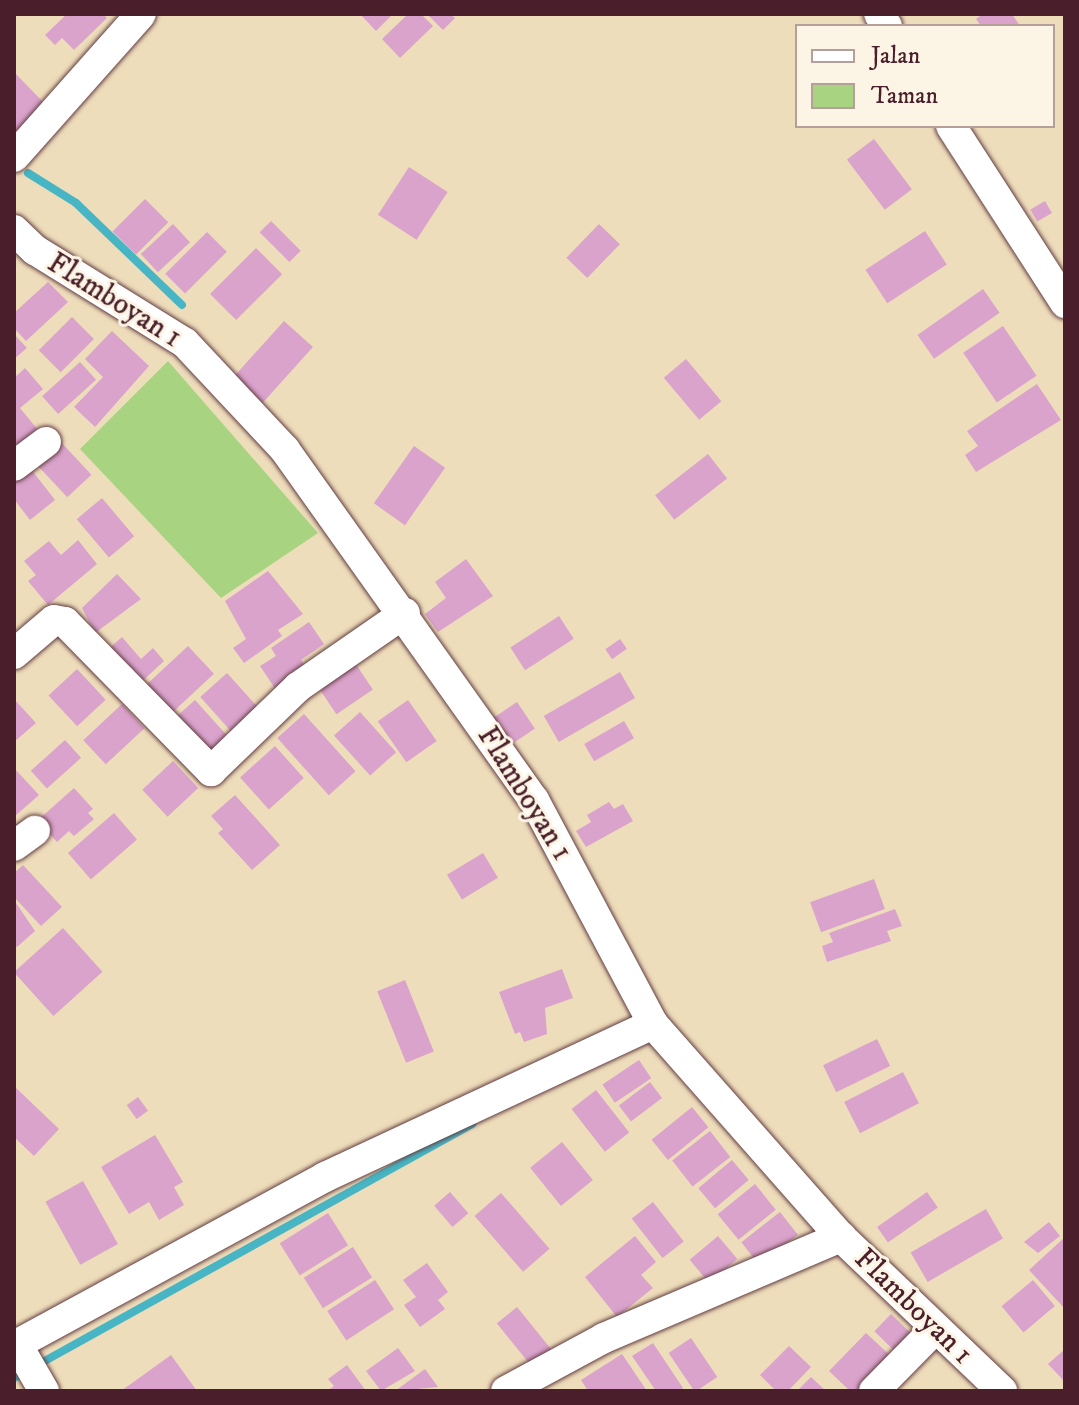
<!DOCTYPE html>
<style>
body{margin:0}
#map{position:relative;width:1079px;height:1405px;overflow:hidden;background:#edb;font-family:"IM FELL DW Pica",serif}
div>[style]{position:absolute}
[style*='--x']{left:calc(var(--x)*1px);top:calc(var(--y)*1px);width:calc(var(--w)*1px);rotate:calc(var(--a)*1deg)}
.green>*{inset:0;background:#a8d481}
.stream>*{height:8px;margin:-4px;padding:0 4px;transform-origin:4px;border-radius:4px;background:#47b5c3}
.building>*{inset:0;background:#daa3cc;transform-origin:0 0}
.roads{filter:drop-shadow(0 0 2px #633c41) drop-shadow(0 0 2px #633c41)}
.minor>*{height:30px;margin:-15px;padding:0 15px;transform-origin:15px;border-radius:15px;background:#fff}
span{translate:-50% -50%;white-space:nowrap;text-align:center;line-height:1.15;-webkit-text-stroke:6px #fcf5e5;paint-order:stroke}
.street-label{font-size:30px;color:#4a1f2b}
.frame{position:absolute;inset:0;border:16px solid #4a1f2b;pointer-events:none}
.legend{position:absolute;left:795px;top:24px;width:260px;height:104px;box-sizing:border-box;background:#fcf5e5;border:2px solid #b59f9b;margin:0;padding:10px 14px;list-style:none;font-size:24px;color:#4a1f2b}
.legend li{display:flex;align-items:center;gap:16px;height:40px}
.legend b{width:40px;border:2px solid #b59f9b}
</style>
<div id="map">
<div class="green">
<div style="clip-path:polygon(168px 361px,318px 533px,221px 598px,80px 449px)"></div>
</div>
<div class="stream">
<div style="--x:28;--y:173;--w:57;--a:32"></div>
<div style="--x:76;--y:203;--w:147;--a:43.9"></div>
<div style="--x:14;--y:1378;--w:524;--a:-29.01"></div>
</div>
<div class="building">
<div style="clip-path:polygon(67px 14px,103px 14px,107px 18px,74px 50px,62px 38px,55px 45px,45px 35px)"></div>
<div style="clip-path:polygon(360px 14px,393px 14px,376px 31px)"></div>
<div style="clip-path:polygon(408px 14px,421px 14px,433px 26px,400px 58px,382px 39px)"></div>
<div style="clip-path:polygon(427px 14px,450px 14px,455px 18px,443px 30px)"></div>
<div style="clip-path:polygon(983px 14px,1012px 14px,1020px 26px,981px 26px,976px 19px)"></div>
<div style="clip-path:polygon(14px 72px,47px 106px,14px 138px)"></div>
<div style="left:874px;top:139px;width:63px;height:34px;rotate:53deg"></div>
<div style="left:409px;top:167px;width:46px;height:57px;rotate:33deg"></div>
<div style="left:145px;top:199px;width:33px;height:46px;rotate:45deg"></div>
<div style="left:1045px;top:201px;width:14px;height:17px;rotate:60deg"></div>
<div style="left:271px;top:221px;width:42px;height:16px;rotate:45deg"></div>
<div style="left:173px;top:224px;width:25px;height:44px;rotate:47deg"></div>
<div style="left:599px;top:224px;width:29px;height:47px;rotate:44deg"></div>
<div style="left:925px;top:231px;width:40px;height:71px;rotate:57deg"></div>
<div style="left:207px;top:232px;width:28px;height:59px;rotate:45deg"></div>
<div style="left:256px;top:248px;width:37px;height:65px;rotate:45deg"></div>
<div style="clip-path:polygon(48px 282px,68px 302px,26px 341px,14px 328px,14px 313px)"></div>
<div style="left:983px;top:289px;width:29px;height:80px;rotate:55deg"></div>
<div style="left:72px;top:317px;width:31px;height:47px;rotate:45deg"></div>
<div style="left:284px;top:321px;width:39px;height:75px;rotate:42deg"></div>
<div style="left:1003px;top:326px;width:60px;height:48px;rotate:56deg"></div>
<div style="clip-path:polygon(112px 331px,149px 366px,95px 427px,74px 407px,103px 377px,85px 359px)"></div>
<div style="clip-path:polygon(14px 334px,27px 348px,14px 359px)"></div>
<div style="left:686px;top:359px;width:55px;height:29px;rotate:50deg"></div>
<div style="left:80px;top:362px;width:24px;height:51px;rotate:48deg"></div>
<div style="clip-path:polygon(25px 368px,43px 389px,20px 408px,38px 430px,19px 446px,14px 441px,14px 378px)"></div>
<div style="clip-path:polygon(1037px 384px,1061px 420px,976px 472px,965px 455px,978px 446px,967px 431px)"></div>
<div style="left:58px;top:439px;width:49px;height:33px;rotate:47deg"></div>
<div style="left:414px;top:446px;width:38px;height:70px;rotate:35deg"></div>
<div style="left:708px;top:454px;width:31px;height:67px;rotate:52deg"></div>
<div style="clip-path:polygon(27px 464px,55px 500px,30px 520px,14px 499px,14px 473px)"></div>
<div style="left:102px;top:498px;width:50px;height:33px;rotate:50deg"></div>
<div style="clip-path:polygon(78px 540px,97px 564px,48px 605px,28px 581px,36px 575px,24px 561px,49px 541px,61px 555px)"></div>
<div style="clip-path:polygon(466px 559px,493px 596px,438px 632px,425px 614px,446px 598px,435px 582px)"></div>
<div style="clip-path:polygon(268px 571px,303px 614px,278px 630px,282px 636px,244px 663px,233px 648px,246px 639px,225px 601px)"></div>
<div style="clip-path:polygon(117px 574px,141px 599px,95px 633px,82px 608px)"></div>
<div style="left:559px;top:616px;width:27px;height:58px;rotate:57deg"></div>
<div style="clip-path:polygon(309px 622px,324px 644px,301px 660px,307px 669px,276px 690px,260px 666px,276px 656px,271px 648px)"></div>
<div style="clip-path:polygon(122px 637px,141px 659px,153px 648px,164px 661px,137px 686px,105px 652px)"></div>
<div style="left:620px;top:639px;width:12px;height:18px;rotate:55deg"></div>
<div style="left:188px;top:646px;width:38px;height:62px;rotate:47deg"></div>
<div style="left:355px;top:663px;width:32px;height:44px;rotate:56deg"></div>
<div style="left:77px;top:669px;width:42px;height:39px;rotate:47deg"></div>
<div style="left:620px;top:672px;width:30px;height:88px;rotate:60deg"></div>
<div style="left:227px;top:673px;width:48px;height:36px;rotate:48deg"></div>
<div style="clip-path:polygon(14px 699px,36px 723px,14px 742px)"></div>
<div style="left:195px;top:700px;width:59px;height:36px;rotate:48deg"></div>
<div style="left:408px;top:700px;width:50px;height:37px;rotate:55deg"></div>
<div style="left:517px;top:702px;width:32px;height:35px;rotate:56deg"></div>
<div style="left:122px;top:704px;width:33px;height:53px;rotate:47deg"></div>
<div style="left:360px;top:712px;width:54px;height:35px;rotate:48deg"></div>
<div style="left:304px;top:714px;width:77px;height:36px;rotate:48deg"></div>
<div style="left:624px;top:721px;width:20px;height:46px;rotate:60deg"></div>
<div style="left:65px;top:740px;width:24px;height:46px;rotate:48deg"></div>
<div style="left:275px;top:746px;width:43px;height:47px;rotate:48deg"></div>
<div style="left:173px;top:761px;width:37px;height:42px;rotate:47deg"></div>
<div style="clip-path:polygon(14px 768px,39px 795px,15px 816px,14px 814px)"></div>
<div style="clip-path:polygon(74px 788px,93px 809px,88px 813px,94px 819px,74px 836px,69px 831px,57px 842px,37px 821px)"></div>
<div style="clip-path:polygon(235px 795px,280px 845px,252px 870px,218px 833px,223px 829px,211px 816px)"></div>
<div style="clip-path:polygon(609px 802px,614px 809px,623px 804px,633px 821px,586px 847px,576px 831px,591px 822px,587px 815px)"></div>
<div style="left:114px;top:813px;width:35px;height:61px;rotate:49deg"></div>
<div style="left:483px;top:853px;width:29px;height:42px;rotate:59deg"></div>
<div style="clip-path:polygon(23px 865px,62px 907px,41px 926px,14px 897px,14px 873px)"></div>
<div style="left:874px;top:879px;width:32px;height:68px;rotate:70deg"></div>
<div style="clip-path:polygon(14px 900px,35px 931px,17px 947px,14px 944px)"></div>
<div style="clip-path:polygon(895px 909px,902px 926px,887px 931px,891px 941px,827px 962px,822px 946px,833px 942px,829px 933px)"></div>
<div style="left:63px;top:928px;width:59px;height:66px;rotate:48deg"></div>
<div style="clip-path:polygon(562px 969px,573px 998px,545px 1008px,547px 1034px,524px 1042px,520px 1032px,515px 1034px,499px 992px)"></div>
<div style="left:405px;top:980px;width:77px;height:30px;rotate:68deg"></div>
<div style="left:877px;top:1039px;width:30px;height:60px;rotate:64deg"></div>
<div style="left:639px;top:1060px;width:22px;height:44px;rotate:56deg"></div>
<div style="left:903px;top:1072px;width:35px;height:66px;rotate:63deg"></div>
<div style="left:650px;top:1082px;width:20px;height:39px;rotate:53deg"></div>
<div style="clip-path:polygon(14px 1086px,59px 1129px,34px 1156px,14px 1137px)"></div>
<div style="left:596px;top:1090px;width:54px;height:31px;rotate:52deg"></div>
<div style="left:138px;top:1097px;width:17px;height:14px;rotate:54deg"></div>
<div style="left:692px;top:1107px;width:26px;height:52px;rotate:51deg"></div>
<div style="left:710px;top:1131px;width:33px;height:48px;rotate:52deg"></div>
<div style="clip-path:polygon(155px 1135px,183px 1182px,174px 1187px,184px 1205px,159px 1220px,149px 1202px,129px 1214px,101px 1167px)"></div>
<div style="left:562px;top:1142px;width:49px;height:41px;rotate:51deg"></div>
<div style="left:732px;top:1160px;width:26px;height:44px;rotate:50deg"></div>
<div style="left:83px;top:1181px;width:72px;height:43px;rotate:61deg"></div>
<div style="left:755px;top:1184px;width:33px;height:48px;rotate:51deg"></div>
<div style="left:450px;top:1192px;width:28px;height:21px;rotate:49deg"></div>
<div style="left:927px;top:1192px;width:19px;height:61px;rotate:55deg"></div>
<div style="left:501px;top:1193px;width:74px;height:35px;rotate:49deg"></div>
<div style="left:653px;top:1202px;width:50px;height:27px;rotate:52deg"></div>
<div style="left:986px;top:1209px;width:34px;height:87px;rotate:60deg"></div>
<div style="left:780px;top:1212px;width:29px;height:49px;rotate:52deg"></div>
<div style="left:328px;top:1213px;width:38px;height:57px;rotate:58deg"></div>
<div style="clip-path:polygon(1049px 1222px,1060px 1236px,1038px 1253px,1024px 1242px)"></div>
<div style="clip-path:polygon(635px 1236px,656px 1262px,641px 1275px,653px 1288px,617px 1317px,585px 1277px)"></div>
<div style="left:718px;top:1236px;width:30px;height:37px;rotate:50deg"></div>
<div style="clip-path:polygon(1065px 1237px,1065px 1309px,1029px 1270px)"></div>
<div style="left:353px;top:1247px;width:36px;height:58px;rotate:58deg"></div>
<div style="clip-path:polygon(427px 1263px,448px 1292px,438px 1300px,445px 1309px,420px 1327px,404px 1305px,416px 1297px,403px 1280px)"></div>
<div style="left:375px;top:1280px;width:35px;height:57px;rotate:57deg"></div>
<div style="left:1033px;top:1280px;width:34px;height:41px;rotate:50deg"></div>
<div style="left:517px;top:1307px;width:55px;height:26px;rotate:51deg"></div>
<div style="left:891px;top:1314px;width:29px;height:24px;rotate:44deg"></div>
<div style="clip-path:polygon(866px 1333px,893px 1358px,861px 1391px,850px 1391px,829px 1371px)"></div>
<div style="left:691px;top:1338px;width:47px;height:27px;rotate:56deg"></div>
<div style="clip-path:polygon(653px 1343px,683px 1388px,679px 1391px,656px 1391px,632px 1356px)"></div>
<div style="clip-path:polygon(789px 1346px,811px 1367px,788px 1391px,776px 1391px,760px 1375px)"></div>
<div style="clip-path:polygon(398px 1348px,415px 1371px,381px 1391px,366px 1371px)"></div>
<div style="clip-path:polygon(1065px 1349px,1065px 1382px,1048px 1364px)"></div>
<div style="clip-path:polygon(622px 1354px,647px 1391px,588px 1391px,581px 1380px)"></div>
<div style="clip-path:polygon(171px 1355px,197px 1391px,121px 1391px)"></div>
<div style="clip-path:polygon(347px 1365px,366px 1391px,327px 1391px,334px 1386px,328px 1379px)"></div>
<div style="clip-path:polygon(425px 1369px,438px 1387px,395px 1391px)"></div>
<div style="clip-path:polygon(811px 1377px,826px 1391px,797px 1391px)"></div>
</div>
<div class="roads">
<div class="minor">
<div style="--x:879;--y:14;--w:14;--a:56"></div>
<div style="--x:951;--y:126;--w:211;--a:57.2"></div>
<div style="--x:14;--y:157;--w:191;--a:-48.4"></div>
<div style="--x:14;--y:230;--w:29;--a:44"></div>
<div style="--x:35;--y:250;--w:176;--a:31.8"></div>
<div style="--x:185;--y:343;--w:146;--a:46.9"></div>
<div style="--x:285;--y:450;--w:430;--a:54.6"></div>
<div style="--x:534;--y:800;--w:254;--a:62"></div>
<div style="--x:653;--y:1024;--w:284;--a:48.6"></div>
<div style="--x:841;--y:1237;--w:223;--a:43.7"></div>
<div style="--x:14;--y:466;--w:40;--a:-37"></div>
<div style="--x:14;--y:654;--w:52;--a:-40.4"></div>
<div style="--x:54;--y:620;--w:11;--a:10"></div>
<div style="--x:65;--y:622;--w:209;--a:45.6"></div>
<div style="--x:211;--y:771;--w:121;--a:-44"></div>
<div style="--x:298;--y:687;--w:130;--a:-34.7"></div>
<div style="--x:14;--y:846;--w:26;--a:-36"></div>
<div style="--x:14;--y:1346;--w:354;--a:-28.5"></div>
<div style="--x:325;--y:1177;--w:362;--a:-25"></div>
<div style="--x:18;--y:1346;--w:52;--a:60"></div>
<div style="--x:506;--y:1391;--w:111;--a:-28.4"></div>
<div style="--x:604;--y:1338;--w:258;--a:-23.1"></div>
<div style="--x:874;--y:1391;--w:86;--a:-45.5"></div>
</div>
</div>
<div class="street-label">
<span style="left:114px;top:301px;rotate:32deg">Flamboyan 1</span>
<span style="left:524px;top:794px;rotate:58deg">Flamboyan 1</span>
<span style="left:913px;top:1307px;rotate:44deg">Flamboyan 1</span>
</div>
<div class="frame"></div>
<ul class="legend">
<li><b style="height:10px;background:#fff"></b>Jalan</li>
<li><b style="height:22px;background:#a8d481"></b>Taman</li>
</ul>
</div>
